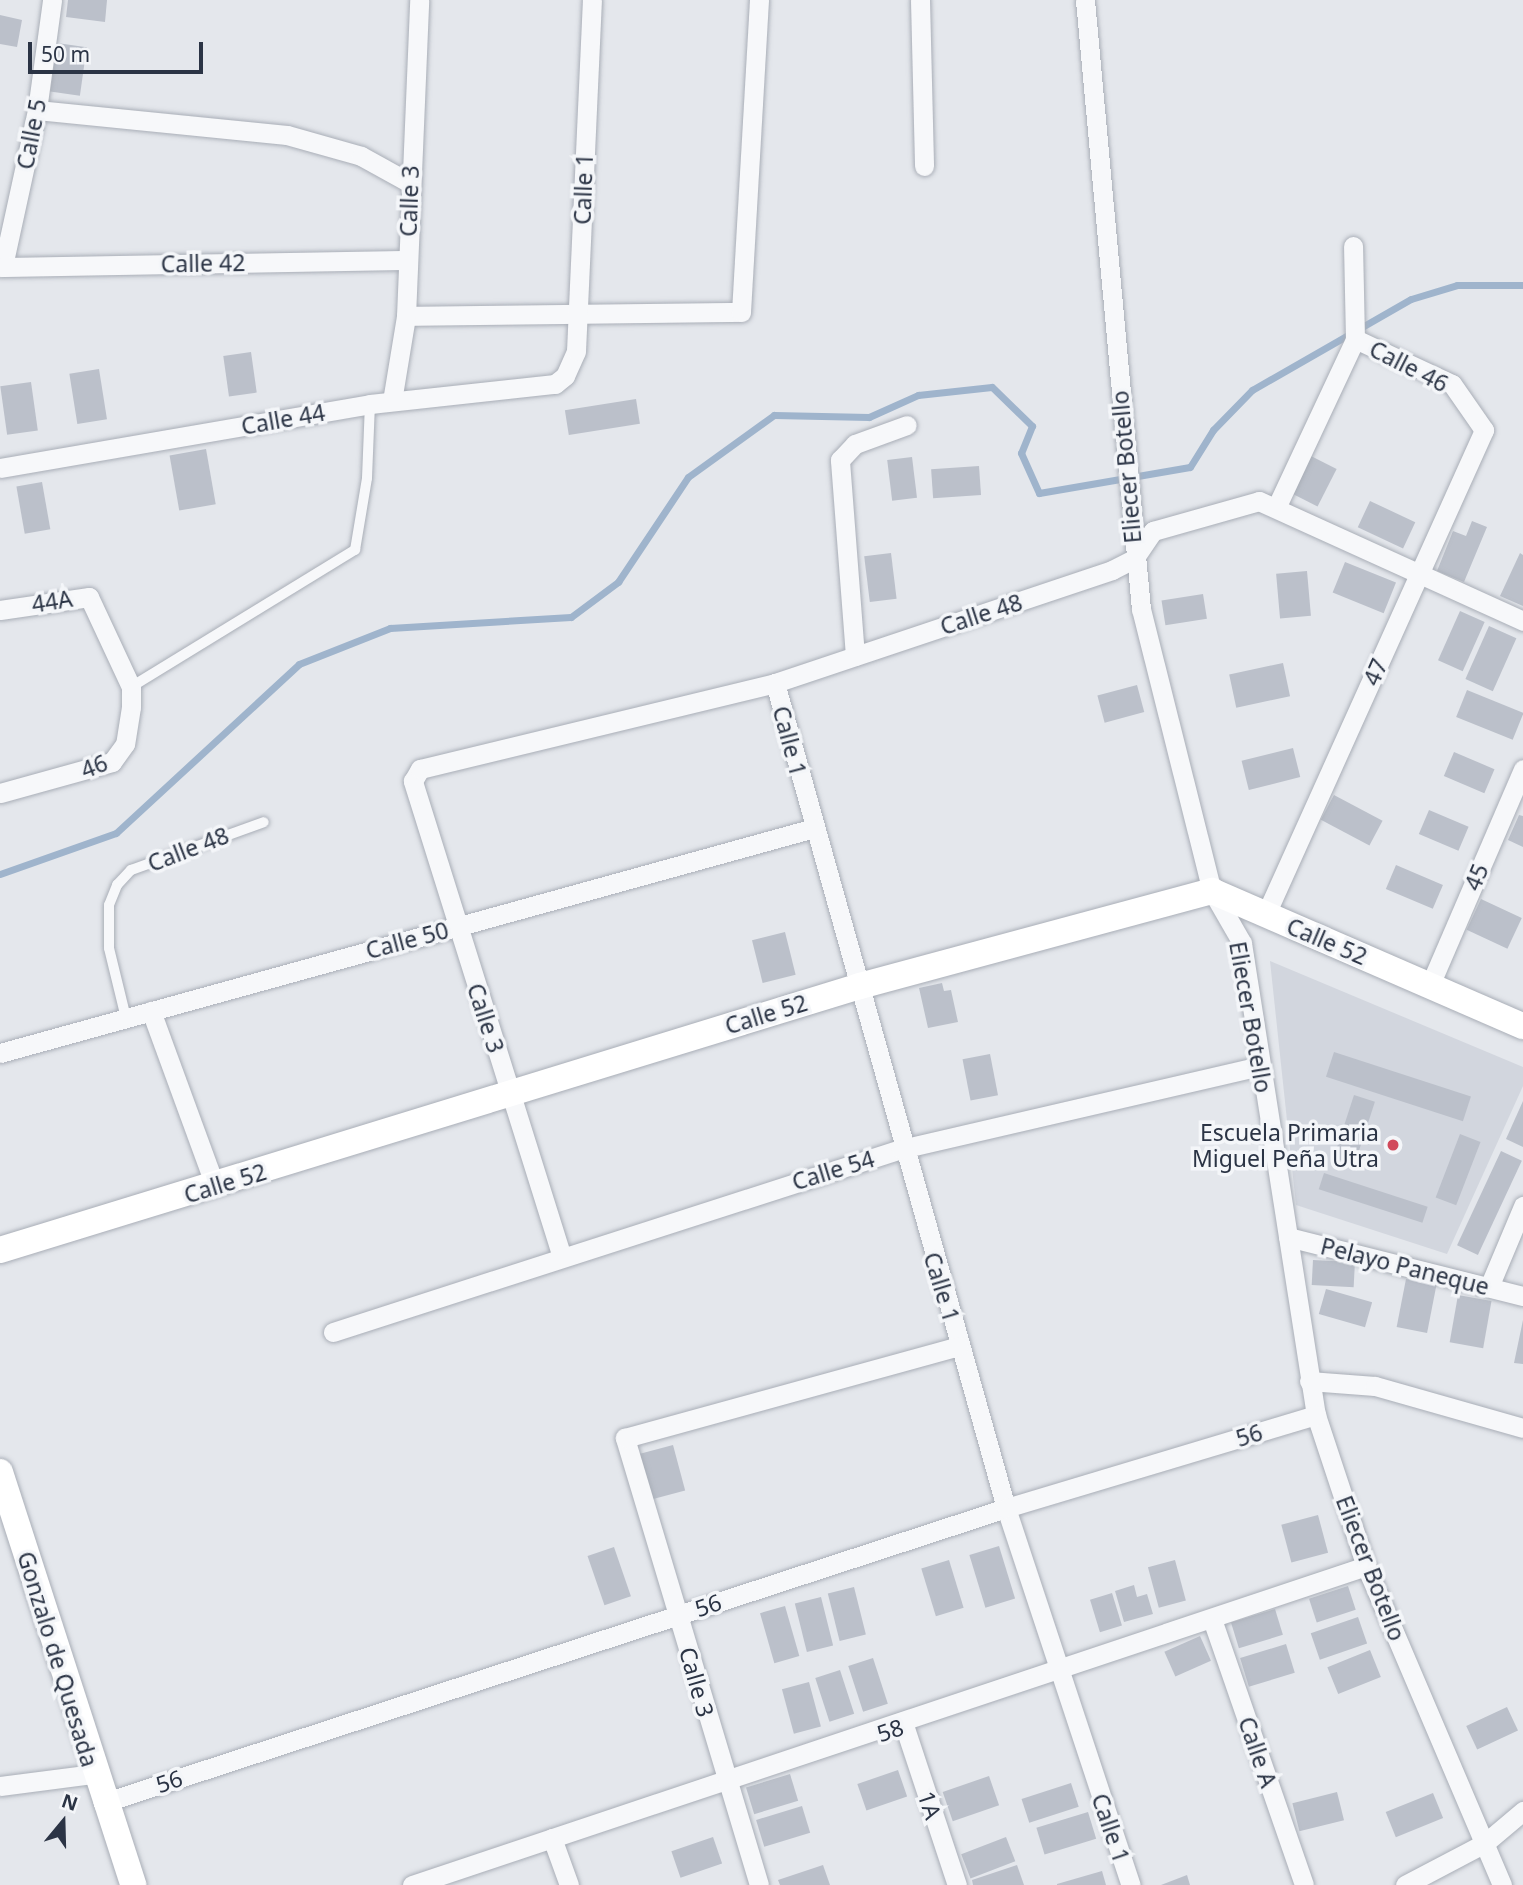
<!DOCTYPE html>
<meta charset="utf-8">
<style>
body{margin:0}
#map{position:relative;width:1523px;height:1885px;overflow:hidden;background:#e4e7ec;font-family:"Noto Sans",sans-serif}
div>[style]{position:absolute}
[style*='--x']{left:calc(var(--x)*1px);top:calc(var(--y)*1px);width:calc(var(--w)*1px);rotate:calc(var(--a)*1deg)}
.built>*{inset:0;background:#d2d6de}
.stream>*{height:7px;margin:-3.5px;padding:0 3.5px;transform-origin:3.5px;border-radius:3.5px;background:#9fb4cc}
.building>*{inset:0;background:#bbc0ca;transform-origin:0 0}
.roads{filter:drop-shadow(0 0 2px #a9aeb7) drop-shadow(0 0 2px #a9aeb7)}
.lane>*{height:10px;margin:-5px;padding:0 5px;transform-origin:5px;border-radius:5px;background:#f7f8fa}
.street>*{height:19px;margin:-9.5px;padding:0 9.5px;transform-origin:9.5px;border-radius:9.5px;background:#f7f8fa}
.secondary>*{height:26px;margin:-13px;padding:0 13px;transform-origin:13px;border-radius:13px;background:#fff}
.dots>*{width:19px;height:19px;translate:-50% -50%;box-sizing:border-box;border:4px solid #f4f6f9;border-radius:50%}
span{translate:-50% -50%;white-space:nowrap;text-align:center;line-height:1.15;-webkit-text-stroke:7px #f4f6f9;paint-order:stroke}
.street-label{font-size:23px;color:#2b3445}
.poi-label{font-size:23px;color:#2b3445}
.right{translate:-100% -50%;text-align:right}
.north{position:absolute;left:28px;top:1787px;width:70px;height:70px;-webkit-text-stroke:5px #f4f6f9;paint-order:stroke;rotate:19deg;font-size:19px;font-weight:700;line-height:28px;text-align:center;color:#2b3445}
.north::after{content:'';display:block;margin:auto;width:24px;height:32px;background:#2b3445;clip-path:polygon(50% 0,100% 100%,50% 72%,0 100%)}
.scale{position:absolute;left:28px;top:42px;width:175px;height:32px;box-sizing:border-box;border:4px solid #2b3445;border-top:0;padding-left:9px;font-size:21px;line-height:24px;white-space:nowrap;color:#2b3445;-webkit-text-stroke:5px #f4f6f9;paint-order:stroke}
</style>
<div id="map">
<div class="built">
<div style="clip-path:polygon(1270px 961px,1523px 1067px,1523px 1086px,1447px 1254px,1296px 1205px)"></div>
</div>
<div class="stream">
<div style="--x:0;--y:874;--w:123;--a:-19.5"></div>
<div style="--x:116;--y:833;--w:249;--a:-42.7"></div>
<div style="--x:299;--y:664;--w:98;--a:-21.6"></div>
<div style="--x:390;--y:628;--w:181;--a:-3.5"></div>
<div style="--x:571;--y:617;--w:59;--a:-36.7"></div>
<div style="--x:618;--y:582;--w:126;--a:-56.3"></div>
<div style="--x:688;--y:477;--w:106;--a:-35.8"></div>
<div style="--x:774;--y:415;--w:95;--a:1.2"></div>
<div style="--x:869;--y:417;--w:54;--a:-24.2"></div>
<div style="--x:918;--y:395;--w:74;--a:-6.2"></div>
<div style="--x:992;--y:387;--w:56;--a:44.3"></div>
<div style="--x:1032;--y:426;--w:29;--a:112"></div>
<div style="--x:1021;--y:453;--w:44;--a:65.8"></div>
<div style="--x:1039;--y:493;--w:153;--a:-9.8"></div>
<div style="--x:1190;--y:467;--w:44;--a:-58.1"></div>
<div style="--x:1213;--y:430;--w:56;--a:-45.7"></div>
<div style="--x:1252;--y:390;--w:183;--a:-29.8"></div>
<div style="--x:1411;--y:299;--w:48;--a:-16.9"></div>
<div style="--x:1457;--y:285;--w:66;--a:0"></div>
</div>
<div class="building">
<div style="clip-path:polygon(68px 0,107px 0,105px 22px,66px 17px)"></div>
<div style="clip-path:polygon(0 15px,22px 20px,17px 47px,0 44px)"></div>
<div style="left:57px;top:43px;width:30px;height:49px;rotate:8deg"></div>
<div style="left:251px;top:352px;width:41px;height:28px;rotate:82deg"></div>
<div style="left:99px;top:369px;width:51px;height:30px;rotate:81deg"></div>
<div style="left:31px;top:382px;width:49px;height:31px;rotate:82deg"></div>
<div style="left:636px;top:399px;width:25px;height:72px;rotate:81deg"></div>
<div style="left:206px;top:449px;width:56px;height:37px;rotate:80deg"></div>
<div style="left:1309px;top:455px;width:31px;height:42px;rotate:27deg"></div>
<div style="left:912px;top:457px;width:41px;height:25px;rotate:83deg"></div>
<div style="left:979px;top:466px;width:29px;height:48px;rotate:86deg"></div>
<div style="left:42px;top:482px;width:48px;height:26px;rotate:80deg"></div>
<div style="left:1370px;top:501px;width:50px;height:29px;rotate:25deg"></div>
<div style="clip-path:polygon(1472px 521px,1487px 527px,1464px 582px,1437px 571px,1453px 531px,1466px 536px)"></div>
<div style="left:891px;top:553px;width:46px;height:27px;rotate:83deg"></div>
<div style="clip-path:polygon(1520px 553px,1523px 555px,1523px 606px,1500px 596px)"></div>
<div style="left:1345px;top:562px;width:55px;height:33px;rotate:22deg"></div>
<div style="left:1307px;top:571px;width:45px;height:31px;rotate:85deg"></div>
<div style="left:1203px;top:594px;width:25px;height:42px;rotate:81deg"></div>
<div style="left:1460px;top:611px;width:27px;height:54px;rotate:24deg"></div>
<div style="left:1489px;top:626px;width:30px;height:58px;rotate:24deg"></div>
<div style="left:1283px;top:663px;width:34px;height:55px;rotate:78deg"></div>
<div style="left:1137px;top:685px;width:28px;height:41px;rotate:75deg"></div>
<div style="left:1467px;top:690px;width:61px;height:29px;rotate:22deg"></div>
<div style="left:1293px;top:748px;width:30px;height:53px;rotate:76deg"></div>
<div style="left:1454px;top:752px;width:44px;height:26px;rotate:23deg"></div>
<div style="left:1334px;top:795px;width:55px;height:28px;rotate:28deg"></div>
<div style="left:1429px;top:810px;width:43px;height:26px;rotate:23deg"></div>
<div style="clip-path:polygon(1519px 815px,1523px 816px,1523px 847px,1508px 840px)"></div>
<div style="left:1396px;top:865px;width:51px;height:26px;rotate:23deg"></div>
<div style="left:1481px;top:899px;width:45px;height:34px;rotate:25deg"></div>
<div style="left:785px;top:932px;width:44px;height:34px;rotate:76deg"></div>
<div style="clip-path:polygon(942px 983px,944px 991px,951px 990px,958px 1022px,928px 1028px,919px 988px)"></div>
<div style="left:1334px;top:1052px;width:144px;height:26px;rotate:18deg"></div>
<div style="left:990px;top:1054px;width:42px;height:28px;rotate:79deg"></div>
<div style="left:1354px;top:1095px;width:22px;height:66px;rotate:18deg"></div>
<div style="clip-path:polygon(1523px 1101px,1523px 1147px,1506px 1139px)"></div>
<div style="left:1460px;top:1134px;width:22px;height:68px;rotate:21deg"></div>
<div style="left:1501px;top:1151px;width:23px;height:104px;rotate:25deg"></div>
<div style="left:1324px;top:1173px;width:109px;height:17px;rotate:18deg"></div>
<div style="left:1313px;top:1260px;width:42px;height:25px;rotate:3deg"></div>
<div style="left:1406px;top:1279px;width:31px;height:49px;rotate:11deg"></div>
<div style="left:1326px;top:1289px;width:48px;height:26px;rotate:16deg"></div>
<div style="left:1458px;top:1295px;width:34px;height:48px;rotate:10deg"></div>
<div style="clip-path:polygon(1523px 1320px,1523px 1364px,1514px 1363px)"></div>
<div style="left:673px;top:1445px;width:47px;height:35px;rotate:75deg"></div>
<div style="left:1318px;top:1515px;width:39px;height:38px;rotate:75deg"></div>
<div style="left:999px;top:1546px;width:55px;height:31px;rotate:73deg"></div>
<div style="left:614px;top:1547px;width:52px;height:28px;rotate:71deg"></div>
<div style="left:949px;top:1560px;width:50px;height:29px;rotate:73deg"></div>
<div style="left:1175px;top:1560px;width:42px;height:28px;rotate:75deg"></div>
<div style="clip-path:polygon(1134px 1585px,1137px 1597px,1147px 1594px,1153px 1614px,1124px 1622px,1115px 1591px)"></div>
<div style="left:1348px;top:1586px;width:25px;height:41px;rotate:72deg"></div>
<div style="left:854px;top:1587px;width:49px;height:27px;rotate:76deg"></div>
<div style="left:1112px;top:1593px;width:34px;height:23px;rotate:73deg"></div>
<div style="left:821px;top:1597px;width:50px;height:27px;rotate:76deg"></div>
<div style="left:785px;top:1606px;width:52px;height:26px;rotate:74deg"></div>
<div style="left:1275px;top:1609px;width:27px;height:46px;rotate:73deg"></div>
<div style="left:1358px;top:1617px;width:28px;height:50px;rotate:71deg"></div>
<div style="left:1200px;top:1636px;width:27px;height:39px;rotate:66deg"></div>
<div style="left:1286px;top:1644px;width:30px;height:48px;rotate:73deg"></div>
<div style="left:1370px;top:1650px;width:29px;height:46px;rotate:68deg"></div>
<div style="left:873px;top:1658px;width:48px;height:26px;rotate:72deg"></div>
<div style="left:840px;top:1670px;width:46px;height:26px;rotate:72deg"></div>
<div style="left:809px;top:1682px;width:46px;height:28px;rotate:75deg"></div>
<div style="left:1507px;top:1707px;width:26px;height:45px;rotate:65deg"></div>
<div style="left:898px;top:1770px;width:28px;height:43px;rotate:71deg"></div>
<div style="left:790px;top:1774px;width:28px;height:46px;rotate:73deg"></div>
<div style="left:989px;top:1776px;width:31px;height:49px;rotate:71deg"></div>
<div style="left:1071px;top:1783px;width:25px;height:52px;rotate:72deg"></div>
<div style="left:1337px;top:1792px;width:29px;height:46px;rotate:76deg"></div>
<div style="left:1433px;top:1793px;width:27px;height:51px;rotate:68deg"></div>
<div style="left:802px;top:1806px;width:28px;height:48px;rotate:73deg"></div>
<div style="left:1088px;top:1812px;width:28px;height:54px;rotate:73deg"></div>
<div style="left:713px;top:1837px;width:28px;height:44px;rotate:71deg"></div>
<div style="left:1006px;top:1837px;width:26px;height:48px;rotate:69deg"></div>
<div style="clip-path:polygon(823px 1865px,830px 1885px,780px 1885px,778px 1880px)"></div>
<div style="clip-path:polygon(1017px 1865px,1024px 1885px,973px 1885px,972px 1880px)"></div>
<div style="clip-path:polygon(1102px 1871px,1106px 1885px,1057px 1885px,1057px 1884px)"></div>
<div style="clip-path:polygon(1187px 1875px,1190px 1885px,1161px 1885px)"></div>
</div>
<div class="roads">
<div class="lane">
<div style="--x:131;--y:687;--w:263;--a:-31.5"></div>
<div style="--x:355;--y:550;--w:73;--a:-80.5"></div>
<div style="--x:367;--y:478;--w:74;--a:-87.7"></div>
<div style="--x:126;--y:1018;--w:72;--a:-103.7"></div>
<div style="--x:109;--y:948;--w:43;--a:-90"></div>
<div style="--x:109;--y:905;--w:22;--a:-68"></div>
<div style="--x:117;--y:885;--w:21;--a:-47"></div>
<div style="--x:131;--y:870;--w:141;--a:-19.8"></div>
</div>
<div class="street">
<div style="--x:920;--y:0;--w:166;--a:88.6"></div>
<div style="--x:1085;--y:0;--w:612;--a:84.75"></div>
<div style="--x:1141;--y:609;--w:291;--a:75.9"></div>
<div style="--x:1212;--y:891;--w:60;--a:60"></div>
<div style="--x:1242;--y:943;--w:478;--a:81.1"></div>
<div style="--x:1316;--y:1415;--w:159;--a:71.7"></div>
<div style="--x:1366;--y:1566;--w:347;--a:66.9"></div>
<div style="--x:37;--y:110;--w:251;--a:5.7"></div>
<div style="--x:287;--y:135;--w:77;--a:15.8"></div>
<div style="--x:361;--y:156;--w:56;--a:28.9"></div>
<div style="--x:3;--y:266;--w:160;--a:-77.7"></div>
<div style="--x:37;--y:110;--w:111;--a:-82.2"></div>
<div style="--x:0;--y:267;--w:407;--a:-1"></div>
<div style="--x:406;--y:316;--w:335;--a:-0.7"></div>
<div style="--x:741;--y:312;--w:313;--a:-86.7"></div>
<div style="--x:392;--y:401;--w:86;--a:-80.6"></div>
<div style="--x:406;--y:316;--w:316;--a:-87.6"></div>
<div style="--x:0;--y:468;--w:375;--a:-9.8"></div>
<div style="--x:370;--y:404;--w:186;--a:-6.2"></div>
<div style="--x:555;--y:384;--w:13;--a:-39"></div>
<div style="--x:565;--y:376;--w:27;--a:-66"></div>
<div style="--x:576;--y:351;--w:351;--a:-87.4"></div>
<div style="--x:1276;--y:508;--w:187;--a:-64.9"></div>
<div style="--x:1355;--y:339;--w:93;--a:-91.2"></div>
<div style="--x:0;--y:610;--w:90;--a:-8.3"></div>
<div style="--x:89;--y:597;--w:99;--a:65"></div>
<div style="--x:131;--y:687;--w:20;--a:90"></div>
<div style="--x:131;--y:707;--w:37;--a:99"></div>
<div style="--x:125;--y:744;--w:22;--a:126"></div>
<div style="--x:112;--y:762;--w:116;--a:164.5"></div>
<div style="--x:855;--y:656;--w:197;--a:-94.4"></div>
<div style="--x:840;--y:460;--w:22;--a:-47"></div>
<div style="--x:855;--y:444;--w:55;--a:-20.1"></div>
<div style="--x:775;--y:683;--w:857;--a:74.36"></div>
<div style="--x:1006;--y:1508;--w:397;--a:71.7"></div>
<div style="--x:1266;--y:914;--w:531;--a:-65.75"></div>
<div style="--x:1484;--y:430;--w:56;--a:-124.8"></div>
<div style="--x:1452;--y:384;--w:107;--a:-155.1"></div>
<div style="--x:1430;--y:985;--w:235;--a:-66.7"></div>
<div style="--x:151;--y:1011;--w:186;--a:69.9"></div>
<div style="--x:0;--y:1053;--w:845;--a:-15.45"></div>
<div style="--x:1288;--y:1237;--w:242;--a:14.1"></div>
<div style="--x:561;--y:1254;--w:496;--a:-107.4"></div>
<div style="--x:413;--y:781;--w:14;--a:-60"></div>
<div style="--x:420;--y:769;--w:365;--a:-13.6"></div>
<div style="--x:775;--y:683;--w:355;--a:-18.5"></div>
<div style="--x:1112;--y:570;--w:25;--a:-27"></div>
<div style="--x:1134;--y:559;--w:34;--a:-56"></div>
<div style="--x:1153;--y:531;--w:110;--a:-15.8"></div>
<div style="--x:1259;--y:501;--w:290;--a:24.4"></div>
<div style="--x:1489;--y:1287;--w:88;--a:-67.2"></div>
<div style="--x:333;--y:1332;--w:597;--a:-17.86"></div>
<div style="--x:901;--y:1149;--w:369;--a:-13"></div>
<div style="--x:1309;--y:1381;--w:66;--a:4.3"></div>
<div style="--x:1375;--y:1386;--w:154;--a:15.8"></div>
<div style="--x:1212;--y:1619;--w:281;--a:70.9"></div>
<div style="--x:904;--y:1725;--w:169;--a:71.7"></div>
<div style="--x:0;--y:1786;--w:93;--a:-7.4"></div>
<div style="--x:103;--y:1803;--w:950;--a:-18.09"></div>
<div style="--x:1006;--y:1508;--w:324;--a:-16.7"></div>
<div style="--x:552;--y:1838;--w:50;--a:70.1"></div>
<div style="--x:412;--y:1885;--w:1006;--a:-18.49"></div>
<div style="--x:759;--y:1885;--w:467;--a:-106.7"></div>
<div style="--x:625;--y:1438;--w:346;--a:-15.4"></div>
<div style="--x:1405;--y:1885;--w:90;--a:-27.7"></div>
<div style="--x:1485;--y:1843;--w:50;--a:-40.1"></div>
</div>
<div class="secondary">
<div style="--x:0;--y:1250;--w:900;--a:-17.07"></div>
<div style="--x:860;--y:986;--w:365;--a:-15.1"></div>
<div style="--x:1212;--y:891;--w:339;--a:23.5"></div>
<div style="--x:0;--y:1472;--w:434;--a:72.1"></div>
</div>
</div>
<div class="dots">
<div style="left:1393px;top:1145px;background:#d1495b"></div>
</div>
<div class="street-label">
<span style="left:31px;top:134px;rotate:-79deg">Calle 5</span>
<span style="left:583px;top:189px;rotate:-88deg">Calle 1</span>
<span style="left:409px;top:201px;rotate:-88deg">Calle 3</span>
<span style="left:203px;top:263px;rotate:-1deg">Calle 42</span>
<span style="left:1409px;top:366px;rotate:27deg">Calle 46</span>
<span style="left:283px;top:419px;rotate:-10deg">Calle 44</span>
<span style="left:1126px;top:467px;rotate:-95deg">Eliecer Botello</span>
<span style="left:52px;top:601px;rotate:-9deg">44A</span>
<span style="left:981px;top:614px;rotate:-18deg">Calle 48</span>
<span style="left:1375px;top:672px;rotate:-66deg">47</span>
<span style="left:790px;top:741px;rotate:75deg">Calle 1</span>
<span style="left:94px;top:766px;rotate:-21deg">46</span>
<span style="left:188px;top:849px;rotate:-21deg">Calle 48</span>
<span style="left:1476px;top:877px;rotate:-67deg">45</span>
<span style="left:407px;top:940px;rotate:-15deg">Calle 50</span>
<span style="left:1327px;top:941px;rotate:23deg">Calle 52</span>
<span style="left:766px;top:1014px;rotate:-17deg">Calle 52</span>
<span style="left:1251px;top:1017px;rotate:80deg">Eliecer Botello</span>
<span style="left:486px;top:1018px;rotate:72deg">Calle 3</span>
<span style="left:833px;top:1170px;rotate:-17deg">Calle 54</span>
<span style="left:225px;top:1183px;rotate:-17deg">Calle 52</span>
<span style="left:1405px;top:1266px;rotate:14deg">Pelayo Paneque</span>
<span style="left:942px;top:1287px;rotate:73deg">Calle 1</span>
<span style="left:1249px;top:1435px;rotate:-17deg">56</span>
<span style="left:1371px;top:1568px;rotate:69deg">Eliecer Botello</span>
<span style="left:708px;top:1605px;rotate:-18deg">56</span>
<span style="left:58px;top:1659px;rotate:73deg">Gonzalo de Quesada</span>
<span style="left:697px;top:1682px;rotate:74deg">Calle 3</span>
<span style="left:890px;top:1730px;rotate:-18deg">58</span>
<span style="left:1258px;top:1752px;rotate:71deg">Calle A</span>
<span style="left:169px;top:1781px;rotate:-18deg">56</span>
<span style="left:930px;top:1805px;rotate:72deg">1A</span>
<span style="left:1111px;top:1828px;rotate:71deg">Calle 1</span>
</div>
<div class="poi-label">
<span class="right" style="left:1379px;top:1145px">Escuela Primaria<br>Miguel Peña Utra</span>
</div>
<div class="north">N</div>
<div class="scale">50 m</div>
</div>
